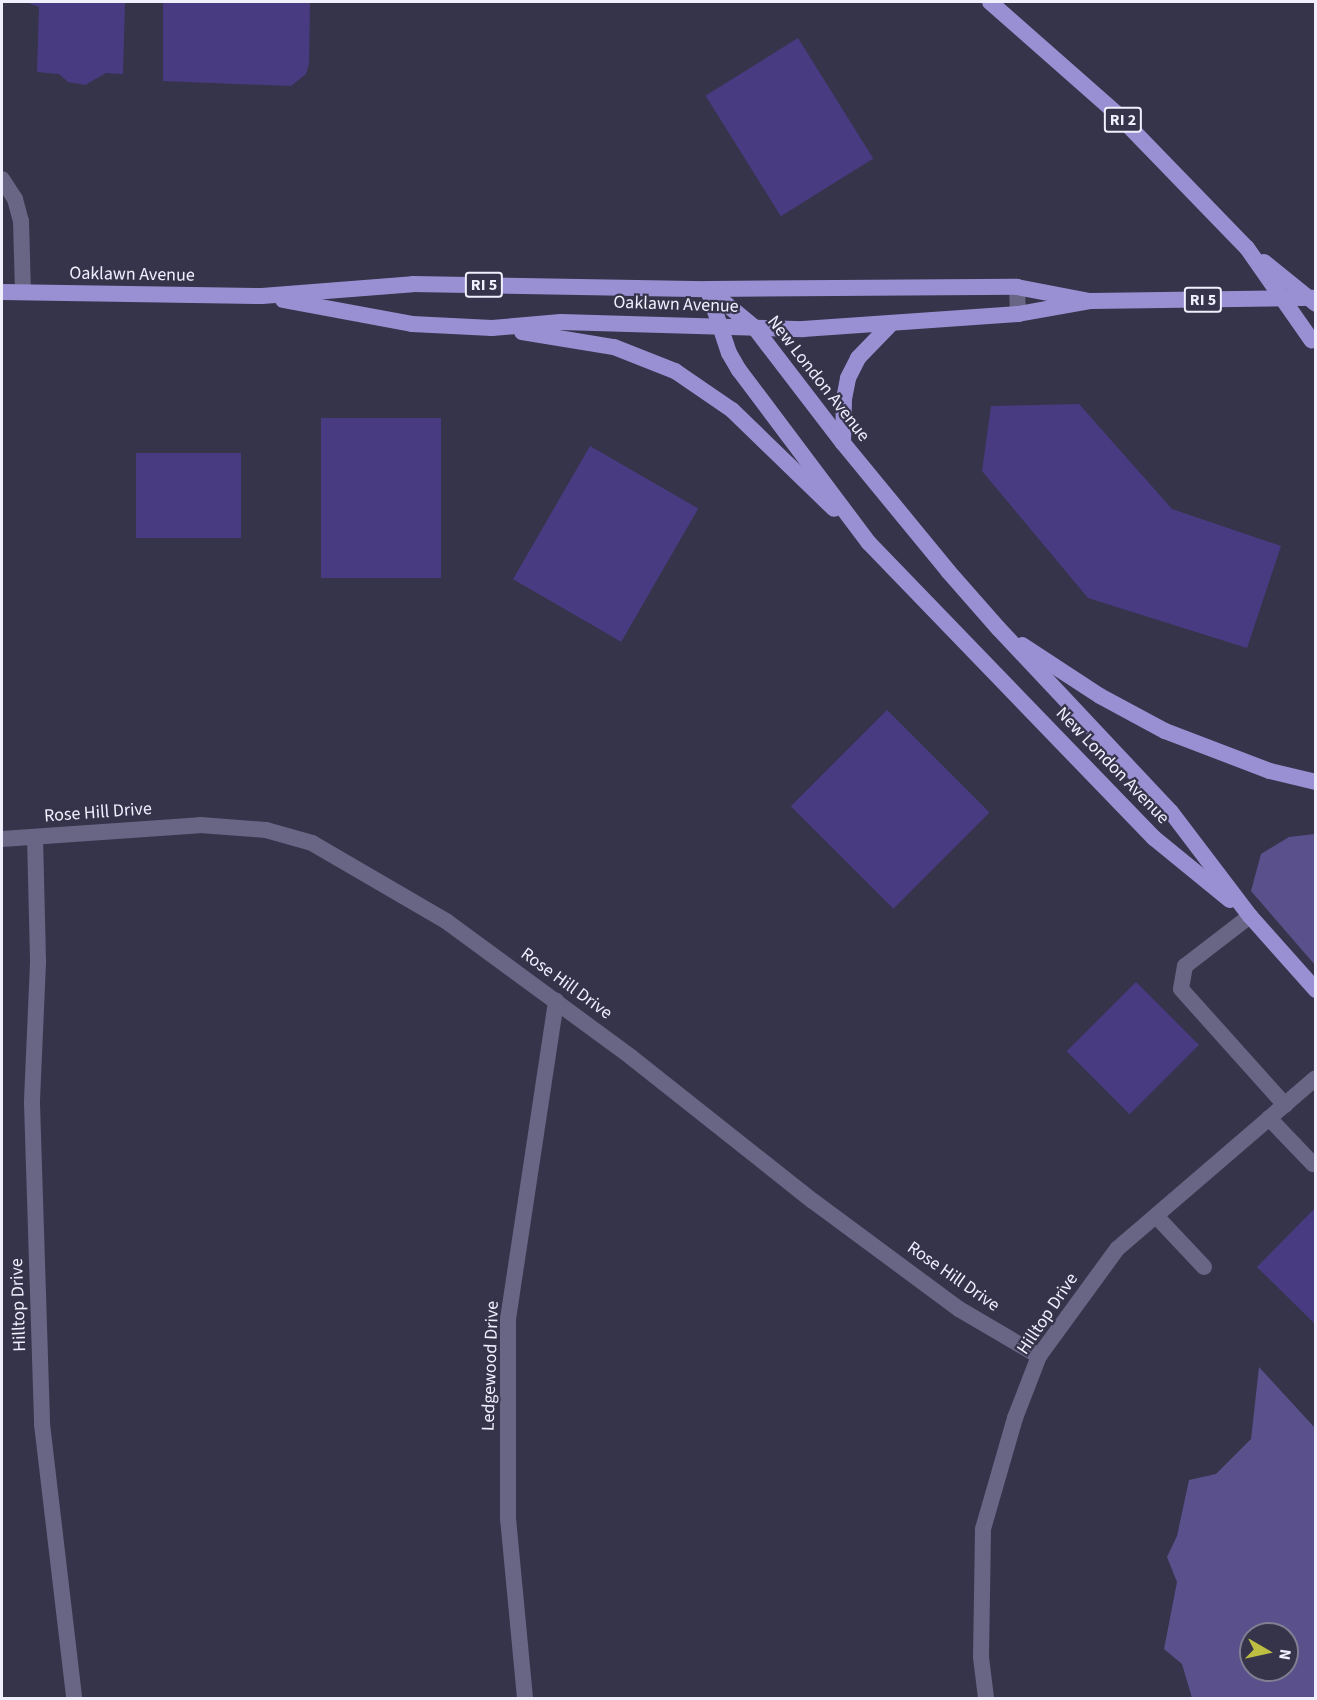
<!DOCTYPE html>
<style>
body{margin:0}
#map{position:relative;width:1317px;height:1700px;overflow:hidden;background:#36344a;font-family:"Source Sans 3",sans-serif}
div>[style]{position:absolute}
[style*='--x']{left:calc(var(--x)*1px);top:calc(var(--y)*1px);width:calc(var(--w)*1px);rotate:calc(var(--a)*1deg)}
.green>*{inset:0;background:#5a508c}
.building>*{inset:0;background:#493b81;transform-origin:0 0}
.service>*{height:16px;margin:-8px;padding:0 8px;transform-origin:8px;border-radius:8px;background:#686585}
.minor>*{height:16px;margin:-8px;padding:0 8px;transform-origin:8px;border-radius:8px;background:#686585}
.primary>*{height:16px;margin:-8px;padding:0 8px;transform-origin:8px;border-radius:8px;background:#9990d3}
.primary-bridge>*{height:16px;margin:-8px;padding:0 8px;transform-origin:8px;border-radius:8px;background:#9990d3}
span{translate:-50% -50%;white-space:nowrap;text-align:center;line-height:1.15;-webkit-text-stroke:4.5px #36344a;paint-order:stroke}
.shield-label span{padding:2px 4px;background:#36344a;border:2px solid;border-radius:4px;-webkit-text-stroke-width:0}
.shield-label{font-size:16px;color:#f0effe;font-weight:700}
.street-label{font-size:18px;color:#f0effe}
.frame{position:absolute;inset:0;border:3px solid #f0effe;pointer-events:none}
.north{position:absolute;left:1239px;top:1622px;width:60px;height:60px;box-sizing:border-box;background:#36344a;border:2px solid #807f92;border-radius:50%;rotate:99deg;font-size:16px;font-weight:700;line-height:24px;text-align:center;color:#f0effe}
.north::after{content:'';display:block;margin:auto;width:21px;height:27px;background:#bebf42;clip-path:polygon(50% 0,100% 100%,50% 72%,0 100%)}
</style>
<div id="map">
<div class="green">
<div style="clip-path:polygon(1315px 834px,1316px 834px,1315px 965px,1251px 891px,1261px 854px,1289px 837px)"></div>
<div style="clip-path:polygon(evenodd,1259px 1367px,1315px 1428px,1315px 1698px,1192px 1698px,1182px 1664px,1164px 1649px,1177px 1582px,1167px 1557px,1177px 1536px,1189px 1480px,1216px 1474px,1251px 1439px,1259px 1367px,1251px 1634px,1287px 1634px,1287px 1670px,1251px 1670px,1251px 1634px)"></div>
</div>
<div class="building">
<div style="clip-path:polygon(26px 2px,125px 2px,123px 74px,106px 73px,85px 85px,68px 82px,59px 74px,37px 72px,39px 7px)"></div>
<div style="clip-path:polygon(163px 2px,310px 2px,309px 64px,306px 74px,291px 86px,163px 81px)"></div>
<div style="left:798px;top:38px;width:142px;height:109px;rotate:58deg"></div>
<div style="clip-path:polygon(1079px 404px,1172px 509px,1281px 546px,1247px 648px,1088px 598px,982px 471px,991px 406px)"></div>
<div style="left:441px;top:418px;width:160px;height:120px;rotate:90deg"></div>
<div style="left:590px;top:446px;width:125px;height:154px;rotate:30deg"></div>
<div style="left:241px;top:453px;width:85px;height:105px;rotate:90deg"></div>
<div style="left:887px;top:710px;width:145px;height:136px;rotate:45deg"></div>
<div style="left:1136px;top:982px;width:89px;height:98px;rotate:45deg"></div>
<div style="clip-path:polygon(1316px 1207px,1316px 1325px,1257px 1267px)"></div>
</div>
<div class="service">
<div style="--x:1017;--y:287;--w:27;--a:88"></div>
<div style="--x:1250;--y:916;--w:82;--a:142.4"></div>
<div style="--x:1185;--y:966;--w:23;--a:100"></div>
<div style="--x:1181;--y:989;--w:156;--a:48.1"></div>
<div style="--x:1269;--y:1118;--w:64;--a:46.3"></div>
<div style="--x:1156;--y:1216;--w:70;--a:46.7"></div>
</div>
<div class="minor">
<div style="--x:2;--y:179;--w:24;--a:57"></div>
<div style="--x:15;--y:199;--w:23;--a:75"></div>
<div style="--x:21;--y:221;--w:71;--a:88.4"></div>
<div style="--x:35;--y:837;--w:126;--a:88.6"></div>
<div style="--x:38;--y:963;--w:140;--a:92.5"></div>
<div style="--x:32;--y:1103;--w:321;--a:88.2"></div>
<div style="--x:42;--y:1424;--w:276;--a:83.3"></div>
<div style="--x:2;--y:839;--w:198;--a:-4"></div>
<div style="--x:200;--y:825;--w:66;--a:4.3"></div>
<div style="--x:266;--y:830;--w:48;--a:15.8"></div>
<div style="--x:312;--y:843;--w:155;--a:30.2"></div>
<div style="--x:446;--y:921;--w:230;--a:36.3"></div>
<div style="--x:631;--y:1057;--w:232;--a:38.4"></div>
<div style="--x:813;--y:1201;--w:182;--a:36.5"></div>
<div style="--x:959;--y:1309;--w:93;--a:30.4"></div>
<div style="--x:525;--y:1698;--w:180;--a:-95.4"></div>
<div style="--x:508;--y:1519;--w:200;--a:-90"></div>
<div style="--x:508;--y:1319;--w:322;--a:-81.4"></div>
<div style="--x:986;--y:1698;--w:41;--a:-97"></div>
<div style="--x:981;--y:1657;--w:128;--a:-89.1"></div>
<div style="--x:983;--y:1529;--w:116;--a:-73.9"></div>
<div style="--x:1015;--y:1418;--w:66;--a:-68.8"></div>
<div style="--x:1039;--y:1356;--w:132;--a:-53.9"></div>
<div style="--x:1117;--y:1249;--w:262;--a:-40.7"></div>
</div>
<div class="primary">
<div style="--x:990;--y:2;--w:168;--a:41.4"></div>
<div style="--x:1116;--y:113;--w:188;--a:45.9"></div>
<div style="--x:708;--y:289;--w:60;--a:39.6"></div>
<div style="--x:754;--y:327;--w:146;--a:52.5"></div>
<div style="--x:843;--y:443;--w:166;--a:50.6"></div>
<div style="--x:948;--y:571;--w:77;--a:48.7"></div>
<div style="--x:999;--y:629;--w:251;--a:46.8"></div>
<div style="--x:1171;--y:812;--w:131;--a:52.8"></div>
<div style="--x:1250;--y:916;--w:99;--a:48.3"></div>
<div style="--x:708;--y:290;--w:66;--a:71.6"></div>
<div style="--x:729;--y:353;--w:20;--a:60"></div>
<div style="--x:739;--y:370;--w:216;--a:53.1"></div>
<div style="--x:869;--y:543;--w:410;--a:46"></div>
<div style="--x:1154;--y:838;--w:98;--a:39.2"></div>
<div style="--x:2;--y:292;--w:260;--a:0.9"></div>
<div style="--x:262;--y:296;--w:151;--a:-4.5"></div>
<div style="--x:413;--y:284;--w:295;--a:1"></div>
<div style="--x:708;--y:289;--w:309;--a:-0.4"></div>
<div style="--x:1017;--y:287;--w:74;--a:10.9"></div>
<div style="--x:283;--y:300;--w:131;--a:10.5"></div>
<div style="--x:412;--y:324;--w:80;--a:2.9"></div>
<div style="--x:492;--y:328;--w:69;--a:-5"></div>
<div style="--x:561;--y:322;--w:242;--a:1.7"></div>
<div style="--x:803;--y:329;--w:216;--a:-4"></div>
<div style="--x:1018;--y:314;--w:73;--a:-10.2"></div>
<div style="--x:1090;--y:301;--w:226;--a:-0.8"></div>
<div style="--x:522;--y:332;--w:93;--a:9.3"></div>
<div style="--x:614;--y:347;--w:66;--a:21.5"></div>
<div style="--x:675;--y:371;--w:69;--a:34.4"></div>
<div style="--x:732;--y:410;--w:142;--a:44.1"></div>
<div style="--x:843;--y:443;--w:44;--a:-88.7"></div>
<div style="--x:844;--y:399;--w:21;--a:-79"></div>
<div style="--x:848;--y:378;--w:22;--a:-63"></div>
<div style="--x:858;--y:358;--w:47;--a:-45.9"></div>
<div style="--x:1022;--y:645;--w:93;--a:33.2"></div>
<div style="--x:1100;--y:696;--w:74;--a:28.3"></div>
<div style="--x:1165;--y:731;--w:112;--a:20.9"></div>
<div style="--x:1270;--y:771;--w:47;--a:13.4"></div>
</div>
<div class="primary-bridge">
<div style="--x:1247;--y:248;--w:113;--a:55"></div>
<div style="--x:1264;--y:262;--w:67;--a:38.9"></div>
</div>
<div class="shield-label">
<span style="left:1123px;top:120px">RI 2</span>
<span style="left:484px;top:285px">RI 5</span>
<span style="left:1203px;top:300px">RI 5</span>
</div>
<div class="street-label">
<span style="left:132px;top:275px;rotate:1deg">Oaklawn Avenue</span>
<span style="left:676px;top:305px;rotate:2deg">Oaklawn Avenue</span>
<span style="left:818px;top:379px;rotate:52deg">New London Avenue</span>
<span style="left:1112px;top:766px;rotate:46deg">New London Avenue</span>
<span style="left:98px;top:813px;rotate:-4deg">Rose Hill Drive</span>
<span style="left:566px;top:984px;rotate:36deg">Rose Hill Drive</span>
<span style="left:953px;top:1277px;rotate:35deg">Rose Hill Drive</span>
<span style="left:19px;top:1305px;rotate:-92deg">Hilltop Drive</span>
<span style="left:1048px;top:1314px;rotate:-56deg">Hilltop Drive</span>
<span style="left:491px;top:1366px;rotate:-88deg">Ledgewood Drive</span>
</div>
<div class="frame"></div>
<div class="north">N</div>
</div>
